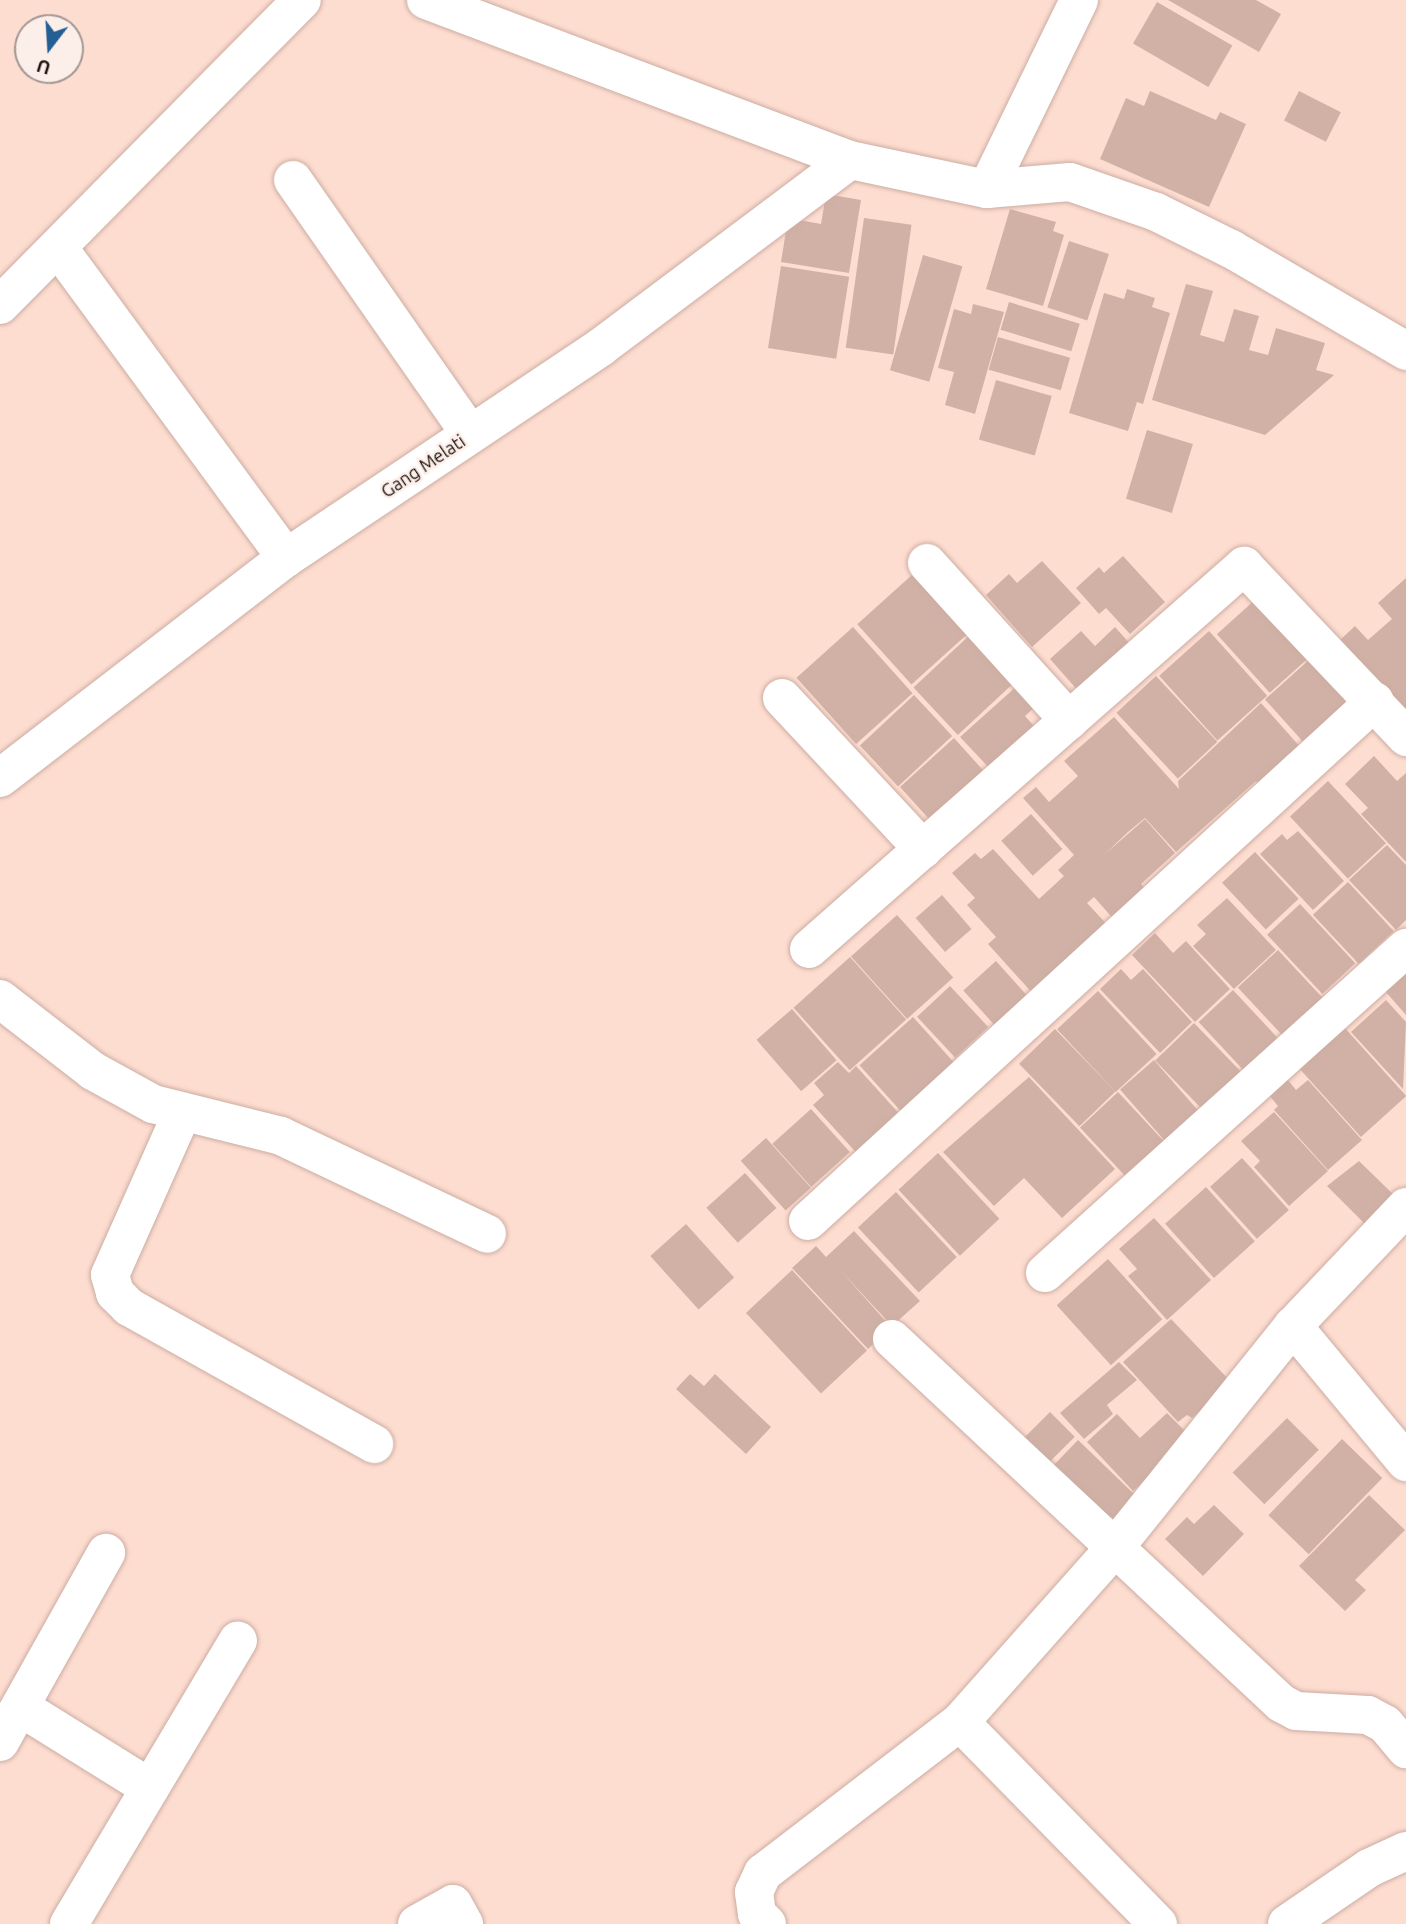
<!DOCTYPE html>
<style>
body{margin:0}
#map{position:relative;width:1406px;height:1924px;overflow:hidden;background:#feddd1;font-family:Ubuntu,sans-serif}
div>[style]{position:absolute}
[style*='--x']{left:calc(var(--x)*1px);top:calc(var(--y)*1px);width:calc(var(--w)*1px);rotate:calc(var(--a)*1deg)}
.building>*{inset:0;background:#d1b1a6;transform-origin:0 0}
.roads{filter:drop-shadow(0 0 2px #ccada2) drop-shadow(0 0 2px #ccada2)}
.street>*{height:38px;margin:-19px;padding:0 19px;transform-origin:19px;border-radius:19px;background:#fff}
span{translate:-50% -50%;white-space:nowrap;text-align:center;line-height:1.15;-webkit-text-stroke:5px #fcefea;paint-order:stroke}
.street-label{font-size:18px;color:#1f1410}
.north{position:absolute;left:14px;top:14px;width:70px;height:70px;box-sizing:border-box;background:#fcefea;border:2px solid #a49793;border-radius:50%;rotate:197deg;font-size:19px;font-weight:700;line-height:28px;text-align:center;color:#1f1410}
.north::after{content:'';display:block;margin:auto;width:24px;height:32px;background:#235e95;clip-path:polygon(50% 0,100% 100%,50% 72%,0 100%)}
</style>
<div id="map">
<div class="building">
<div style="clip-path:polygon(1168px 0,1256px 0,1281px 14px,1259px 52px)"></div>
<div style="left:1157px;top:2px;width:87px;height:48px;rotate:30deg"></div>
<div style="clip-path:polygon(1150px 91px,1216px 120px,1220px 112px,1246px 124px,1209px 207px,1100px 159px,1126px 98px,1144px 106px)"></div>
<div style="left:1299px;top:91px;width:47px;height:33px;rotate:27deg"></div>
<div style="clip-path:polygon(826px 194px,861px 200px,849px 273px,781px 262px,788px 218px,821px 224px)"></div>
<div style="clip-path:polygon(1010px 209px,1056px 222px,1053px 231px,1064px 235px,1043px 306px,986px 289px)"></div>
<div style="left:864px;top:218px;width:48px;height:131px;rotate:8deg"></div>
<div style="left:1069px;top:241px;width:42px;height:70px;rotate:18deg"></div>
<div style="left:923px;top:255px;width:41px;height:120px;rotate:16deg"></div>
<div style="left:781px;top:266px;width:69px;height:83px;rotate:9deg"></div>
<div style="clip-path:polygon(1186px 284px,1213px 291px,1200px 335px,1224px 342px,1234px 309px,1259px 316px,1249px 350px,1268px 355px,1276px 328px,1325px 343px,1316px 370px,1334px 375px,1265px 435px,1152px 400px)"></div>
<div style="clip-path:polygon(1127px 289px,1155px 298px,1152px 307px,1170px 313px,1143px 404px,1137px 402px,1128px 431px,1069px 413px,1104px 293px,1124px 299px)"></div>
<div style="left:1009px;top:302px;width:74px;height:29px;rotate:17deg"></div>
<div style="clip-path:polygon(973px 304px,1004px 312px,975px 414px,945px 405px,954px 372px,938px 368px,954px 309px,971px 314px)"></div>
<div style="left:998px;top:337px;width:75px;height:34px;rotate:16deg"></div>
<div style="left:996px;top:380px;width:58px;height:62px;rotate:16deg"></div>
<div style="left:1147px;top:430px;width:48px;height:72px;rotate:17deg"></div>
<div style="clip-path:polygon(1123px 556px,1165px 602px,1130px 634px,1106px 608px,1099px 614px,1076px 588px,1099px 567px,1104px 573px)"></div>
<div style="clip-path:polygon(1042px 561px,1081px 603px,1032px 647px,986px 595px,1009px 574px,1017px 583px)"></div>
<div style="left:913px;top:574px;width:81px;height:75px;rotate:48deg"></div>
<div style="clip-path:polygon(1406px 578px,1406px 709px,1340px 640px,1355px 626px,1368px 640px,1392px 619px,1378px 603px)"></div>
<div style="left:1257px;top:598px;width:79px;height:54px;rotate:48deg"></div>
<div style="left:853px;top:627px;width:89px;height:76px;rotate:48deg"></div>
<div style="clip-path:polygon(1115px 627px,1132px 646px,1080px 693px,1050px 659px,1081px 631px,1095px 646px)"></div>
<div style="left:1209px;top:631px;width:87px;height:67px;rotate:48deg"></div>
<div style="left:972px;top:633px;width:65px;height:80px;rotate:47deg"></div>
<div style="left:1311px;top:658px;width:70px;height:62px;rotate:48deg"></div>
<div style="left:1156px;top:676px;width:90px;height:54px;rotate:47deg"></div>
<div style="clip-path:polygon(1018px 685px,1037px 705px,1025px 716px,1040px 733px,995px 774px,960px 737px)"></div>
<div style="left:914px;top:695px;width:56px;height:74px;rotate:47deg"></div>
<div style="clip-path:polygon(1261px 703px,1310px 758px,1268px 795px,1256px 781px,1176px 852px,1145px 818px,1128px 832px,1105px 854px,1145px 819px,1175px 853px,1141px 884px,1150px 894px,1117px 923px,1094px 897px,1087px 903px,1113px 931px,1036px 997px,988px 944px,996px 937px,967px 905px,975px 898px,952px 873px,975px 853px,981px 859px,993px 849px,1039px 899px,1064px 876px,1058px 870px,1074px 855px,1023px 798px,1036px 787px,1049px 802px,1078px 776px,1064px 761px,1114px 717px,1179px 789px,1178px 781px)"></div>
<div style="clip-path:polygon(954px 738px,991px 779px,929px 819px,900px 787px)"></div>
<div style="clip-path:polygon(1374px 756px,1397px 781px,1406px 773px,1406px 862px,1361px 814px,1368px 808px,1345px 784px)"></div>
<div style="left:1328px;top:781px;width:85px;height:52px;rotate:47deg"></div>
<div style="left:1031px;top:814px;width:47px;height:40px;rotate:48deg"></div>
<div style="clip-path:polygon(1298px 831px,1344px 881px,1313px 910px,1260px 854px,1282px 834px,1287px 840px)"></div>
<div style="clip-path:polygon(1387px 845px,1406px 865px,1406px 920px,1396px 930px,1349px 880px)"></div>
<div style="left:1255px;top:852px;width:64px;height:45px;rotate:47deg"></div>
<div style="left:1348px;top:882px;width:67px;height:48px;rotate:47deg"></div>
<div style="left:942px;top:895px;width:45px;height:35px;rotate:49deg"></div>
<div style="clip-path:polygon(1227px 898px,1276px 950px,1234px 989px,1193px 946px,1206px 934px,1197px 925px)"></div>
<div style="left:1300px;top:904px;width:81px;height:45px;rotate:47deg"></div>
<div style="left:897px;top:915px;width:84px;height:62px;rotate:48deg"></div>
<div style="clip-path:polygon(1155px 933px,1173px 953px,1186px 941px,1230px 989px,1195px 1022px,1132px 955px)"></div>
<div style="left:1278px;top:950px;width:67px;height:55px;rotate:47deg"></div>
<div style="left:850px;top:957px;width:84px;height:76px;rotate:48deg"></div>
<div style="left:996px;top:961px;width:54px;height:44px;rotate:48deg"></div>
<div style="clip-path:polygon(1121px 969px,1131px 980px,1143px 969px,1192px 1022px,1160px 1053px,1100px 989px)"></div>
<div style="clip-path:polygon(1406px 971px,1406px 1015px,1385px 991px)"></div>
<div style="left:950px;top:986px;width:56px;height:45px;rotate:47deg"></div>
<div style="left:1233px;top:990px;width:71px;height:47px;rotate:47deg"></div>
<div style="left:1098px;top:991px;width:86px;height:56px;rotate:47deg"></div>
<div style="clip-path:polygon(1386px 1000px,1406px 1022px,1403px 1089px,1351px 1032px)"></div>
<div style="left:792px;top:1009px;width:68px;height:47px;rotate:49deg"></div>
<div style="left:913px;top:1017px;width:72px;height:72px;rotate:48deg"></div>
<div style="left:1194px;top:1023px;width:69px;height:54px;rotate:46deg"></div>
<div style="left:1344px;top:1027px;width:93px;height:61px;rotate:48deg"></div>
<div style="left:1055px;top:1029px;width:87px;height:50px;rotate:46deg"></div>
<div style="left:1154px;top:1060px;width:74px;height:45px;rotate:49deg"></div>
<div style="clip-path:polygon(838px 1062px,849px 1073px,856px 1066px,905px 1120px,862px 1159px,813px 1105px,824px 1095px,814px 1083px)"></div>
<div style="clip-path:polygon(1029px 1077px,1115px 1169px,1062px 1218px,1024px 1178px,994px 1206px,943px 1152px)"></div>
<div style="clip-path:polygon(1287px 1079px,1296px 1090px,1308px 1080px,1362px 1140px,1328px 1170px,1274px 1110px,1278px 1106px,1269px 1095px)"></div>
<div style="left:1118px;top:1092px;width:69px;height:52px;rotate:47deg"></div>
<div style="left:811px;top:1109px;width:58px;height:52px;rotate:48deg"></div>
<div style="clip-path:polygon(1274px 1112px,1328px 1171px,1289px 1206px,1254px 1167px,1260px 1161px,1241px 1141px)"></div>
<div style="left:766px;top:1138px;width:67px;height:34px;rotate:48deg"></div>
<div style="left:938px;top:1153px;width:90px;height:54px;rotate:47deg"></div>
<div style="left:1242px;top:1158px;width:70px;height:43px;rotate:48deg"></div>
<div style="clip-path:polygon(1359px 1161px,1397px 1198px,1365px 1224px,1327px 1186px)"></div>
<div style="left:745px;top:1173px;width:47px;height:52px;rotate:48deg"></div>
<div style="left:1206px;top:1187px;width:73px;height:55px;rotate:48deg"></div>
<div style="left:896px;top:1192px;width:89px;height:52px;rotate:47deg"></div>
<div style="clip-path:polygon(1154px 1218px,1211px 1280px,1167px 1320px,1128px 1276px,1137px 1269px,1119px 1249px)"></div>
<div style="left:686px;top:1224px;width:72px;height:48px;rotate:48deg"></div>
<div style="clip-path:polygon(854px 1231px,920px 1301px,892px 1326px,840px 1270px,891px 1327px,868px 1349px,792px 1268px,816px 1246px,826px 1257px)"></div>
<div style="left:1108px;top:1259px;width:81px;height:69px;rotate:48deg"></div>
<div style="left:792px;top:1270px;width:110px;height:63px;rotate:47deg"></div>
<div style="clip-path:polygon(1171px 1319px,1232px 1383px,1192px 1418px,1187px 1415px,1178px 1422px,1123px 1362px)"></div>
<div style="clip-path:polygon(1119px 1362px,1137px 1380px,1107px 1405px,1113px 1414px,1084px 1439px,1060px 1413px)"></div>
<div style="clip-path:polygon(690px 1374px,704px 1386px,715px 1374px,771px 1427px,746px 1454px,676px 1389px)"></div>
<div style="left:1050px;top:1412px;width:35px;height:40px;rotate:45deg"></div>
<div style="clip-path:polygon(1167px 1413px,1191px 1437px,1133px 1491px,1087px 1442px,1117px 1414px,1140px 1438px)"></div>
<div style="left:1287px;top:1418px;width:45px;height:77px;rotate:45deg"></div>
<div style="left:1342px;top:1439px;width:56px;height:106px;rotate:44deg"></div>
<div style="left:1078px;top:1440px;width:80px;height:42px;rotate:44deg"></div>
<div style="clip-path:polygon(1369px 1495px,1405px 1530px,1355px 1580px,1366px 1590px,1345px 1611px,1299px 1566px)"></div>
<div style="clip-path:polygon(1214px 1505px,1244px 1534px,1203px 1576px,1165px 1539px,1187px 1517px,1194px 1524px)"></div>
</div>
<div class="roads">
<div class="street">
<div style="--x:426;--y:0;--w:453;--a:20.7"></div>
<div style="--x:850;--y:160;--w:140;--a:12"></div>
<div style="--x:987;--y:189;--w:83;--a:-4.8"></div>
<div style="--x:1070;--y:182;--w:91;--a:19.2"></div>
<div style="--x:1156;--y:212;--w:84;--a:26.3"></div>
<div style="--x:1231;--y:249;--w:203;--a:30.2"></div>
<div style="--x:293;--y:180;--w:310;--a:55.1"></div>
<div style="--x:987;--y:189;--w:210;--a:-64"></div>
<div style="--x:60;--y:250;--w:382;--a:53.7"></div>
<div style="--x:0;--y:305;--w:429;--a:-45.3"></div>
<div style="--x:927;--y:563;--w:212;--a:47.9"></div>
<div style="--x:782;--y:698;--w:207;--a:47"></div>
<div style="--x:0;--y:778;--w:361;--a:-37.6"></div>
<div style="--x:286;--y:558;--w:379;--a:-33.8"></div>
<div style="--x:601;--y:347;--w:311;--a:-36.9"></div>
<div style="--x:809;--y:949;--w:580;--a:-41.36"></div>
<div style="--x:1244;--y:566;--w:236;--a:46.5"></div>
<div style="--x:0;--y:999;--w:118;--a:37.7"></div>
<div style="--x:93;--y:1071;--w:68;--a:28.8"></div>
<div style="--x:153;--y:1104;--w:132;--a:14"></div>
<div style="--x:281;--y:1136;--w:228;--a:25.4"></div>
<div style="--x:182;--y:1113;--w:177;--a:114"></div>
<div style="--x:110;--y:1275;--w:19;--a:74"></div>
<div style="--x:115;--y:1293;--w:20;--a:45"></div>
<div style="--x:129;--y:1307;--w:281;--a:29.2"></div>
<div style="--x:808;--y:1221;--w:769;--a:-42.52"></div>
<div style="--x:1045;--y:1273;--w:486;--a:-42"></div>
<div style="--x:1293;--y:1326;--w:177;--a:50.3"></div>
<div style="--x:892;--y:1339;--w:533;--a:43.1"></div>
<div style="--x:1281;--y:1703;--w:17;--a:28"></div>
<div style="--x:1296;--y:1711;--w:72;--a:3.2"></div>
<div style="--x:1368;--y:1715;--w:19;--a:28"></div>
<div style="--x:1385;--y:1724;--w:33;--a:50"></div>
<div style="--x:20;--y:1707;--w:153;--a:31.9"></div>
<div style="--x:960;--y:1722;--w:283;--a:45.6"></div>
<div style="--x:0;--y:1742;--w:217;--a:-60.7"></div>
<div style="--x:69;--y:1924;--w:330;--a:-59.2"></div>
<div style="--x:417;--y:1924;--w:41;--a:-29.1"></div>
<div style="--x:453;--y:1904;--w:23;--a:61"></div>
<div style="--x:767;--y:1924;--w:14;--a:-135"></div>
<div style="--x:757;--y:1914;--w:22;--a:-98"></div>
<div style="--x:754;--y:1892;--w:21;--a:-65"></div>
<div style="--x:763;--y:1873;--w:248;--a:-37.5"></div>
<div style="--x:960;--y:1722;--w:235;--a:-48.4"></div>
<div style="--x:1116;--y:1546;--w:282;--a:-51.2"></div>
<div style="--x:1293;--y:1326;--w:164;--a:-46.5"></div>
<div style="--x:1287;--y:1924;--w:99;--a:-34.3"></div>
<div style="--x:1369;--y:1868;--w:41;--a:-24.7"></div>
</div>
</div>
<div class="street-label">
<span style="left:423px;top:466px;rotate:-34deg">Gang Melati</span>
</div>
<div class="north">U</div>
</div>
